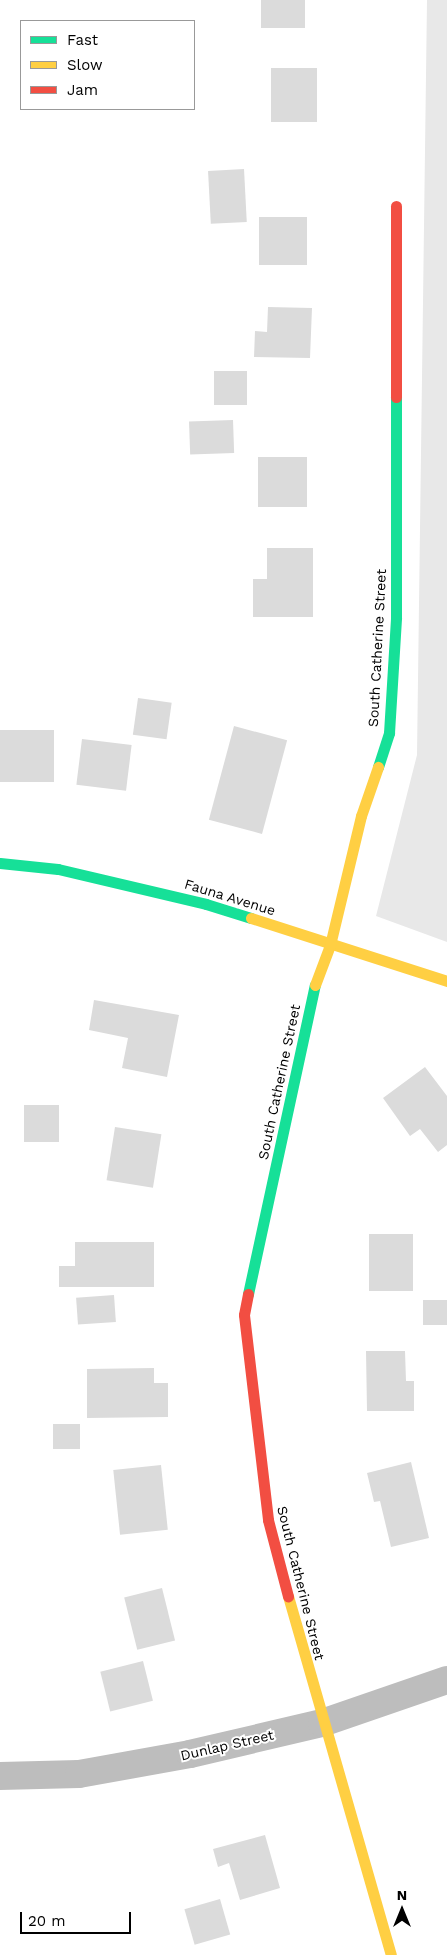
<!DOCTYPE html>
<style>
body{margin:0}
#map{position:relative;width:447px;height:1955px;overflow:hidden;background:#fff;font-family:"Work Sans",sans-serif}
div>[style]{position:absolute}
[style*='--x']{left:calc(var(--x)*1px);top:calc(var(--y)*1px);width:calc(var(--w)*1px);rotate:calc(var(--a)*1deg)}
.green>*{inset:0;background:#e8e8e8}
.building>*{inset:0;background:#dbdbdb;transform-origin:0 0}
.street>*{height:28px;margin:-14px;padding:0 14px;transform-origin:14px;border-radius:14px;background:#bdbdbd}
.fast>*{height:11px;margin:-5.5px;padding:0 5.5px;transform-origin:5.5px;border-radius:5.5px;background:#16e098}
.slow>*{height:11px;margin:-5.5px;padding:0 5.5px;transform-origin:5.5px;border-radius:5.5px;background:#ffcf43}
.jam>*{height:11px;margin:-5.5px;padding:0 5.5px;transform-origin:5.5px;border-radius:5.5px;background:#f24e42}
span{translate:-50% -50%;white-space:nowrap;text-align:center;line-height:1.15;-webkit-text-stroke:4px #fff;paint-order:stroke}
.street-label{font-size:14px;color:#000}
.legend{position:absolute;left:20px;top:20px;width:175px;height:90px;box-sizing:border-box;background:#fff;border:1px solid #999;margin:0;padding:6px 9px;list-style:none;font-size:15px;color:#000}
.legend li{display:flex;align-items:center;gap:10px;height:25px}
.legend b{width:25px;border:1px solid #999}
.north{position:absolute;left:377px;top:1885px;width:50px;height:50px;-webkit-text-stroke:4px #fff;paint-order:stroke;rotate:0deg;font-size:14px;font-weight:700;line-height:20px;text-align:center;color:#000}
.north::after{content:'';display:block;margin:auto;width:18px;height:22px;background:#000;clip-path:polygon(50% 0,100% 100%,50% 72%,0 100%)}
.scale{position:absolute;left:20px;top:1912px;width:111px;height:22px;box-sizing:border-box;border:2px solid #000;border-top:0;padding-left:6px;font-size:15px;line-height:18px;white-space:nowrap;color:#000;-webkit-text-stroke:4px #fff;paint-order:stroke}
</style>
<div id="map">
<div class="green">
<div style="clip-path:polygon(427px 0,447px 0,447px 942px,376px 916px,417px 755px)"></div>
</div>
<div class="building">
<div style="left:261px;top:0;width:44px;height:28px"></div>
<div style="left:271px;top:68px;width:46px;height:54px"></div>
<div style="left:244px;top:169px;width:53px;height:36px;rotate:87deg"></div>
<div style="left:259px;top:217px;width:48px;height:48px"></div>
<div style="clip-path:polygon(268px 307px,312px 308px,310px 358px,254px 357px,255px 331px,267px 332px)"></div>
<div style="left:214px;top:371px;width:33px;height:34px"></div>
<div style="left:233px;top:420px;width:33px;height:44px;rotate:88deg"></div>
<div style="left:258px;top:457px;width:49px;height:50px"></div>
<div style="clip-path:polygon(267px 548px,313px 548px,313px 617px,253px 617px,253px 579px,267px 579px)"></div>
<div style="left:138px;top:698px;width:34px;height:37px;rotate:8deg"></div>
<div style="left:234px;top:726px;width:55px;height:97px;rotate:15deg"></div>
<div style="left:0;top:730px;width:54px;height:52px"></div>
<div style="left:82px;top:739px;width:50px;height:46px;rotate:7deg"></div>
<div style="clip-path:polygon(94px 1000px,179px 1015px,167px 1077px,122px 1068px,128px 1038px,89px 1030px)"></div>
<div style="clip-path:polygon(425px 1067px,447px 1096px,447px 1145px,438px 1152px,420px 1129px,410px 1136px,383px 1098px)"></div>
<div style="left:24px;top:1105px;width:35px;height:37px"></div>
<div style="left:115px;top:1127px;width:47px;height:54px;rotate:9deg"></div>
<div style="left:369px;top:1234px;width:44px;height:57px"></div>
<div style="clip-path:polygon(75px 1242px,154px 1242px,154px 1287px,59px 1287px,59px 1266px,75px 1266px)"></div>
<div style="left:114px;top:1295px;width:27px;height:38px;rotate:86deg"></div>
<div style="left:423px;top:1300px;width:24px;height:25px"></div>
<div style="clip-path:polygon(366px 1351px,405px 1351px,406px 1381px,414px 1381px,414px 1411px,367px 1411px)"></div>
<div style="clip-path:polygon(154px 1368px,154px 1383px,168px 1383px,168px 1417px,87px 1418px,87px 1369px)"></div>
<div style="left:53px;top:1424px;width:27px;height:25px"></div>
<div style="clip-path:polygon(411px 1462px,429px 1538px,391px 1547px,380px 1501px,374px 1502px,367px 1473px)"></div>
<div style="left:161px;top:1465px;width:65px;height:48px;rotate:84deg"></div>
<div style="left:162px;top:1588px;width:54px;height:39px;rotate:76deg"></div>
<div style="left:143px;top:1661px;width:41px;height:44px;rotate:76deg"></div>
<div style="clip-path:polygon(265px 1835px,280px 1888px,240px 1900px,229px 1863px,218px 1867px,213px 1849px)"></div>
<div style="left:220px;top:1899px;width:37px;height:37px;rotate:74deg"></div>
</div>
<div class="street">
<div style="--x:0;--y:1776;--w:79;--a:-1.5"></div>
<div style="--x:79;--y:1774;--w:113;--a:-10.2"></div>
<div style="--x:190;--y:1754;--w:136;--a:-13.2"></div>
<div style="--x:322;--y:1723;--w:132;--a:-19"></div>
</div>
<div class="fast">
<div style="--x:378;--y:767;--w:36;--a:-72"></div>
<div style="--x:389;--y:733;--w:116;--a:-86.5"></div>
<div style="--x:396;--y:617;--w:220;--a:-90"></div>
<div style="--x:0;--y:863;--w:58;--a:5.9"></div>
<div style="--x:58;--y:869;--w:152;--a:13.3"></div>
<div style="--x:206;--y:904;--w:47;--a:17.3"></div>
<div style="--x:248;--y:1294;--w:316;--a:-77.8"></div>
</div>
<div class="slow">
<div style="--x:251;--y:918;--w:206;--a:17.8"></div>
<div style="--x:315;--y:985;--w:43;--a:-69.4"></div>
<div style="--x:330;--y:945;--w:133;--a:-76.5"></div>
<div style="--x:361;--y:816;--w:52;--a:-70.9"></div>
<div style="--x:288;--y:1596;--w:373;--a:74"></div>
</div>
<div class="jam">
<div style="--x:396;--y:206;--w:191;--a:90"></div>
<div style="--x:248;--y:1294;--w:21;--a:101"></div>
<div style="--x:244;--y:1315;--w:206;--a:83.3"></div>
<div style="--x:268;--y:1520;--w:79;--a:75.3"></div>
</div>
<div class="street-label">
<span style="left:377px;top:648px;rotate:-87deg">South Catherine Street</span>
<span style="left:230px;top:897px;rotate:17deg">Fauna Avenue</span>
<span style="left:279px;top:1082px;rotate:-78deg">South Catherine Street</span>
<span style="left:301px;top:1583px;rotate:76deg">South Catherine Street</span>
<span style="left:227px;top:1745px;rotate:-13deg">Dunlap Street</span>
</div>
<ul class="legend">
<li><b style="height:6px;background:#16e098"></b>Fast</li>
<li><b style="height:6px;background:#ffcf43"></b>Slow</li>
<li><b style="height:6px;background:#f24e42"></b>Jam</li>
</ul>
<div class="north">N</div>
<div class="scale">20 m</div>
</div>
